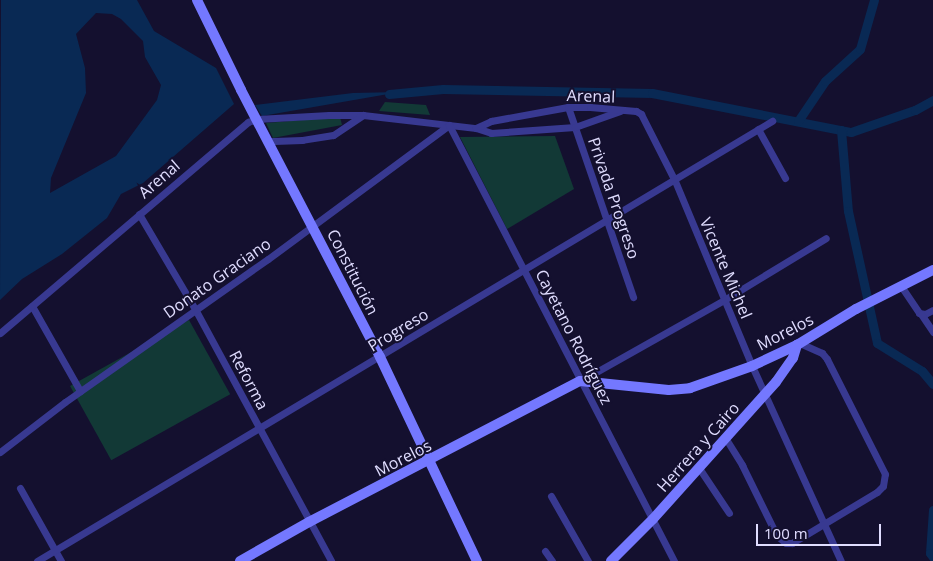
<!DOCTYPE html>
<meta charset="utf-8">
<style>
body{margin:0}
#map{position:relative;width:933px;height:561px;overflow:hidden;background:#14102f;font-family:"Open Sans",sans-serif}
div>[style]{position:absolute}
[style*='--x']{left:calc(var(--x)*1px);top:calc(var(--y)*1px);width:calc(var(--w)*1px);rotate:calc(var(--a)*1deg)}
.green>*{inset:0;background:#123936;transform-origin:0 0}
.water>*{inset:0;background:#092954}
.canal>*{height:9px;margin:-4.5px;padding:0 4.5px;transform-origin:4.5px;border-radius:4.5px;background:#092954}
.street>*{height:7px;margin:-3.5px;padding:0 3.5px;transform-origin:3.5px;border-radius:3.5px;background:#383991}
.secondary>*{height:10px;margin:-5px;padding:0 5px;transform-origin:5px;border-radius:5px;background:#7478ff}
span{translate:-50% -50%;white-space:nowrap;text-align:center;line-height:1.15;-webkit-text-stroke:4px #14102f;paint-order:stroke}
.street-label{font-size:16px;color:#e0ddff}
.scale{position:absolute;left:756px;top:524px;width:125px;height:22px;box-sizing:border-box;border:2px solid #e0ddff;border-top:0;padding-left:6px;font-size:15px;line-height:18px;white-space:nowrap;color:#e0ddff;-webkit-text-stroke:4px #14102f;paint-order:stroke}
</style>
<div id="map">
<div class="green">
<div style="clip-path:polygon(385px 102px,426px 105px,430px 115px,379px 111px)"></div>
<div style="clip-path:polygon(340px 117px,342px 125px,273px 138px,266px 123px)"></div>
<div style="clip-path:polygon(555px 136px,574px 189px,507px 229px,460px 137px)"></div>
<div style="left:189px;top:320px;width:85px;height:136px;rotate:61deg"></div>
</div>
<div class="water">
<div style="clip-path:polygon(evenodd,1px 0,137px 0,154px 31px,216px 68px,234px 104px,143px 183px,121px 194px,107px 218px,62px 254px,22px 279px,0 300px,1px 0,96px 13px,112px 14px,121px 19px,143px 41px,145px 57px,161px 85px,157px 100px,116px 156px,50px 193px,51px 178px,86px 93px,85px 68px,76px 34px,96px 13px)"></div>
<div style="clip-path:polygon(400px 92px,262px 116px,255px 105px,353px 93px)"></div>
</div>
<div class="canal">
<div style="--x:389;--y:94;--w:54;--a:-5.3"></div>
<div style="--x:443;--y:89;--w:209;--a:1.1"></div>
<div style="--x:652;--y:93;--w:203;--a:11.1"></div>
<div style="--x:851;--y:132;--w:68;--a:-19"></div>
<div style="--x:915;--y:110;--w:21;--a:-29"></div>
<div style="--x:798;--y:121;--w:48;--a:-56"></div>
<div style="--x:825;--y:81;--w:47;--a:-42.4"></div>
<div style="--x:860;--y:49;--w:51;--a:-74.1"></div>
<div style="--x:841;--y:130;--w:81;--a:85.1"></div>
<div style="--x:848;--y:211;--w:135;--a:77.6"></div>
<div style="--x:877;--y:343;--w:53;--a:31.9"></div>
<div style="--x:922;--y:371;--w:17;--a:50"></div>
<div style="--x:933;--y:510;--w:43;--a:94"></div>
<div style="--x:930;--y:553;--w:5;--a:53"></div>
</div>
<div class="street">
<div style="--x:568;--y:107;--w:201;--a:71.1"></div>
<div style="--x:363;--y:115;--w:114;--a:6.6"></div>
<div style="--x:476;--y:128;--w:16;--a:18"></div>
<div style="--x:491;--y:133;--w:84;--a:-4.1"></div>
<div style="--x:575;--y:127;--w:48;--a:-19.6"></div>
<div style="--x:476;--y:128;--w:17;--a:-25"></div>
<div style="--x:491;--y:121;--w:78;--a:-10.3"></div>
<div style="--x:568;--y:107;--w:22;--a:0"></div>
<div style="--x:590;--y:107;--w:46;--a:5"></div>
<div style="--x:636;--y:111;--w:6;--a:31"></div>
<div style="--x:641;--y:114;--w:75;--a:63.1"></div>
<div style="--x:675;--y:181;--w:200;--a:67.4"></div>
<div style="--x:752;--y:366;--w:214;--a:65.5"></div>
<div style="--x:758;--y:129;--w:56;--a:61.1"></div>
<div style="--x:139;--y:214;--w:110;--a:59.5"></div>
<div style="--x:195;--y:309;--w:286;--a:61.6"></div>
<div style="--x:901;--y:286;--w:32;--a:56"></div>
<div style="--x:919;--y:313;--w:6;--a:9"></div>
<div style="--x:925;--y:314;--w:9;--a:-27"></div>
<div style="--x:32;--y:306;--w:98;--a:60.5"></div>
<div style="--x:921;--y:314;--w:22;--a:56"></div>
<div style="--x:0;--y:333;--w:326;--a:-40.4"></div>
<div style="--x:248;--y:122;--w:9;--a:-18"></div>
<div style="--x:257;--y:119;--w:72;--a:-3.2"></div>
<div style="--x:329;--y:115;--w:34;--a:0"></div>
<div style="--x:363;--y:115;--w:36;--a:146"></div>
<div style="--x:333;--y:135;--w:31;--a:171"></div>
<div style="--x:302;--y:140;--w:35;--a:178"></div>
<div style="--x:582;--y:380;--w:163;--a:-29.4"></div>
<div style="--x:724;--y:300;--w:119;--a:-31.3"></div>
<div style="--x:726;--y:439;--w:31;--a:58"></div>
<div style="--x:742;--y:465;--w:79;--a:63.8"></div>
<div style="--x:777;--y:536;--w:11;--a:38"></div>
<div style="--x:786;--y:543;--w:6;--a:0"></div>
<div style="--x:792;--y:543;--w:99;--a:-31"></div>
<div style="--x:877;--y:492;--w:8;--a:-45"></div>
<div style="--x:883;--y:486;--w:12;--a:-81"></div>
<div style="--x:885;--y:474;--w:129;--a:-116.8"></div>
<div style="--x:827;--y:359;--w:8;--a:-130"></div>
<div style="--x:822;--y:353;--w:24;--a:-156"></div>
<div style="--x:0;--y:452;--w:82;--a:-37.6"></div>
<div style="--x:65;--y:402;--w:248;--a:-35.2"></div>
<div style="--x:268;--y:259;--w:225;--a:-36.5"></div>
<div style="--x:449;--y:125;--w:491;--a:62.7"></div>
<div style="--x:699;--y:468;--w:54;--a:56.3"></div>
<div style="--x:20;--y:488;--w:84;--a:60.7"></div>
<div style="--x:551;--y:496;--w:75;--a:60.4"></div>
<div style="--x:545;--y:551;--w:12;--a:55"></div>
<div style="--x:37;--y:561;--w:857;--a:-30.91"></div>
</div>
<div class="secondary">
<div style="--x:197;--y:0;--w:100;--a:63.9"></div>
<div style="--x:241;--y:90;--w:301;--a:62.5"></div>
<div style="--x:380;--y:357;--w:226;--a:64.6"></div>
<div style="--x:240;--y:561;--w:79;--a:-29.5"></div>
<div style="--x:309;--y:522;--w:305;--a:-27.5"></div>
<div style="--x:580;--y:381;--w:89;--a:5.8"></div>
<div style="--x:669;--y:390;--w:21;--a:-5"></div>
<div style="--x:690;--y:388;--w:66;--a:-19.5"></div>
<div style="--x:752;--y:366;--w:50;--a:-25"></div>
<div style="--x:797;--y:345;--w:69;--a:-31.4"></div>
<div style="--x:856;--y:309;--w:86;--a:-26.9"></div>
<div style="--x:611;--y:561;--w:59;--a:-45"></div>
<div style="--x:653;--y:519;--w:184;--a:-48.1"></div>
<div style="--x:776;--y:382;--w:29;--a:-55"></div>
<div style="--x:793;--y:358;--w:14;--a:-73"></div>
</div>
<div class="street-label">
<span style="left:591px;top:96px;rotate:2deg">Arenal</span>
<span style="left:159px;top:179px;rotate:-41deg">Arenal</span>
<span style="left:614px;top:198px;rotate:71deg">Privada Progreso</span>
<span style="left:726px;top:268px;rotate:67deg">Vicente Michel</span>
<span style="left:353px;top:272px;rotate:63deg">Constitución</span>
<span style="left:217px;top:278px;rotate:-35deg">Donato Graciano</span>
<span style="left:398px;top:330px;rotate:-31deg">Progreso</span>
<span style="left:785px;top:332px;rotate:-27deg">Morelos</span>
<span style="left:574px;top:337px;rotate:63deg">Cayetano Rodríguez</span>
<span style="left:249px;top:380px;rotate:62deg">Reforma</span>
<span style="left:698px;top:447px;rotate:-48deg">Herrera y Cairo</span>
<span style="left:403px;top:458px;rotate:-27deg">Morelos</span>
</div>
<div class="scale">100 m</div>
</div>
